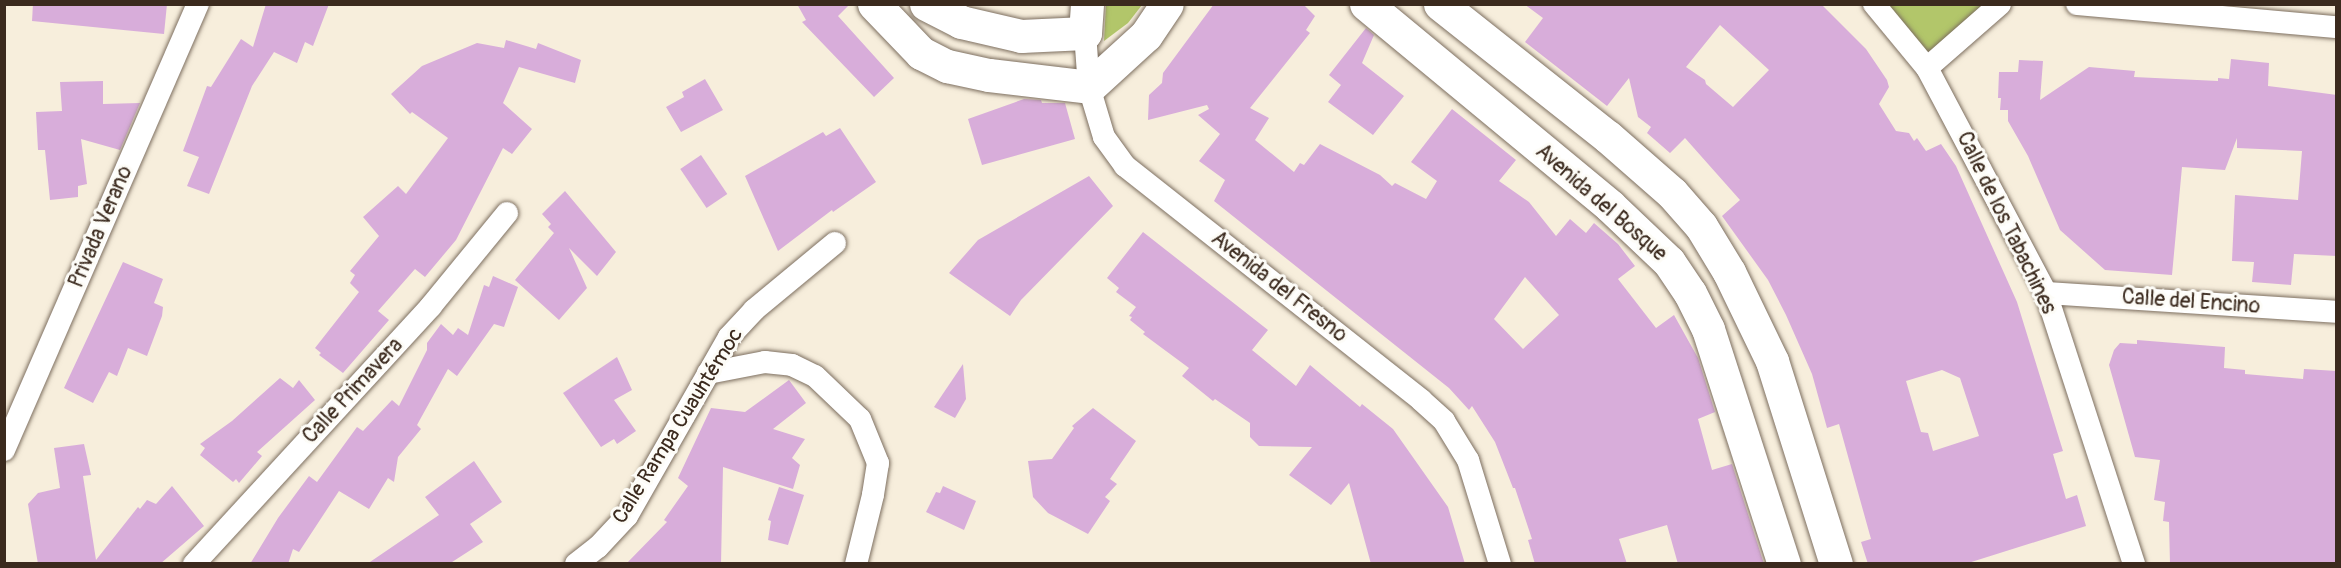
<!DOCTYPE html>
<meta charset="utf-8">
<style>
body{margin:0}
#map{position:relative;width:2341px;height:568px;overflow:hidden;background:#f7eedc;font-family:Pangolin,sans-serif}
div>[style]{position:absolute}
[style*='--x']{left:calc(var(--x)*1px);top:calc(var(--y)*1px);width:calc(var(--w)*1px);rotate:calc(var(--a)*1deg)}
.green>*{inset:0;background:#b2c66a}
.building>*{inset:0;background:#d8adda;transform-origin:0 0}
.roads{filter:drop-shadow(0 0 2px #7d6f60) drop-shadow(0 0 2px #7d6f60)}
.street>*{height:22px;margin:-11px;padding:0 11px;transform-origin:11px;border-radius:11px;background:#fff}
.secondary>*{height:33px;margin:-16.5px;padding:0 16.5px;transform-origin:16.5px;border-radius:16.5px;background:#fff}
span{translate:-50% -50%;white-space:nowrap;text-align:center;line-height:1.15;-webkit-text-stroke:6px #fdfcf7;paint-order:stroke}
.street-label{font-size:21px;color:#3b2a1e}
.frame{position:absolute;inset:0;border:6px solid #3b2a1e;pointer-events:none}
</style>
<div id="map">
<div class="green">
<div style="clip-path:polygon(1106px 5px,1142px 5px,1128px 23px,1104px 41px)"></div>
<div style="clip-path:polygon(1877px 5px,2000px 5px,1927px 68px)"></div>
</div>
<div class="building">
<div style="clip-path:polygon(33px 4px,167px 4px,164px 34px,32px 21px)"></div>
<div style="clip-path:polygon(266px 4px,329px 4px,313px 46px,305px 42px,297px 63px,274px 52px,252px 86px,209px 194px,187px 186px,199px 157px,183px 151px,207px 86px,211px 87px,241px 39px,253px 47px)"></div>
<div style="clip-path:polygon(797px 4px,850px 4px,838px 16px,894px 78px,874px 97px,802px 22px,806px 20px)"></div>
<div style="clip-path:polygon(evenodd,1214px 4px,1303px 4px,1315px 16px,1306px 30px,1310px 33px,1250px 108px,1269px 118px,1255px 140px,1294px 172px,1300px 163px,1304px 165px,1320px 144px,1380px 175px,1392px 186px,1395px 183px,1426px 199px,1437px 181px,1411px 162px,1452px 109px,1516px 160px,1499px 181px,1529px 202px,1556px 236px,1570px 219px,1586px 233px,1594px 223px,1618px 244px,1635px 266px,1618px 279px,1656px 328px,1674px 315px,1698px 358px,1715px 412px,1698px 419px,1712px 470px,1732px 464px,1764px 564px,1678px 564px,1667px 525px,1619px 539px,1627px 564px,1535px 564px,1528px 540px,1532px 539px,1515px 488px,1513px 488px,1495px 442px,1472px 406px,1469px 410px,1449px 388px,1214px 201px,1225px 180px,1199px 161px,1220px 134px,1198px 115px,1209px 109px,1207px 105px,1148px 120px,1149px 95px,1162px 83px,1163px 73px,1214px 4px,1525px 277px,1559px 315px,1523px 349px,1494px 319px,1525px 277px)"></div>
<div style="clip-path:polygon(evenodd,1524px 4px,1821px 4px,1866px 49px,1887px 80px,1889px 87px,1879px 104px,1896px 131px,1909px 133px,1914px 141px,1917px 138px,1926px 151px,1941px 144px,1956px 166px,2017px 302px,2063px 451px,2053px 454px,2066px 499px,2077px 495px,2086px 526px,1965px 564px,1868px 564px,1861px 542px,1871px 539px,1839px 424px,1827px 428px,1812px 374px,1786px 315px,1768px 280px,1722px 216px,1740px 200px,1685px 138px,1670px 153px,1647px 133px,1651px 127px,1638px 117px,1629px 78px,1607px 106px,1525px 42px,1543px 18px,1524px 4px,1720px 25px,1769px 70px,1733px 107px,1706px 84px,1705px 80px,1686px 67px,1720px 25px,1524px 4px,1942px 370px,1960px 378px,1979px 436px,1933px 451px,1928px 433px,1921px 432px,1906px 381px,1942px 370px)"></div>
<div style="clip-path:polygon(1366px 28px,1374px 35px,1362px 63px,1404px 96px,1373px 135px,1328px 102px,1341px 85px,1329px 75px)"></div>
<div style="clip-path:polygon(506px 40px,536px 49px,538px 43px,581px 60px,575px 83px,519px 67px,503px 103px,532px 129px,512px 154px,503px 148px,456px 240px,425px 277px,415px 269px,378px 311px,389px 320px,343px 373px,319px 355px,321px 353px,315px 348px,359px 292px,350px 283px,355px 275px,350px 271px,379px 236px,363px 217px,398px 186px,406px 194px,448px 138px,412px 112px,410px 114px,391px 94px,422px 66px,477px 43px,504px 48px)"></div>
<div style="clip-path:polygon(2231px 59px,2269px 63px,2268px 86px,2337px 95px,2337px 256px,2294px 254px,2291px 285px,2252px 282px,2254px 262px,2232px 261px,2235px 195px,2298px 200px,2302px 151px,2237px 148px,2237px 138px,2225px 170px,2182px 167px,2172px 275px,2105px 270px,2060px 230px,2028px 156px,2008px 121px,2008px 110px,2000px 110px,2001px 98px,1998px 98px,1999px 72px,2018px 72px,2019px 60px,2043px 61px,2040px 100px,2089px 67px,2135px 71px,2134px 77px,2218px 81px,2218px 78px,2229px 79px)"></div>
<div style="clip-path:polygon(705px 79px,723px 110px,681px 132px,666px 107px,684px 97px,682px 92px)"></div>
<div style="clip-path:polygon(103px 81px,103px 104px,140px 103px,120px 150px,81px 139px,87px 184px,78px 186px,78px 197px,50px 200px,45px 150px,38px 150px,36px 112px,62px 111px,60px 82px)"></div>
<div style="clip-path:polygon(1024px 99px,1041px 100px,1042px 103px,1065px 103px,1075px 139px,982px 165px,968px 119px)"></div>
<div style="clip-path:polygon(840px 128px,876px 182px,833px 212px,832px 210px,778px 251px,745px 176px,823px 132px,826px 136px)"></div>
<div style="left:701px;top:155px;width:47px;height:25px;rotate:56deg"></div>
<div style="clip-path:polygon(1089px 176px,1113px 206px,1021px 300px,1010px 316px,949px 273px,978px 240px)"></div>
<div style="clip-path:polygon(565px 191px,616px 252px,597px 276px,569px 248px,587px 288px,559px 320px,515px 280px,554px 233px,548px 227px,551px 224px,542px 214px)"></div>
<div style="clip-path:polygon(1143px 232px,1268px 330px,1252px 350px,1296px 386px,1310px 365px,1360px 407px,1362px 404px,1393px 429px,1448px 507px,1465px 564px,1371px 564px,1349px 483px,1331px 505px,1289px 475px,1312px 447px,1259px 446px,1250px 437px,1250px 423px,1215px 399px,1213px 401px,1182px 376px,1189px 368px,1143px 334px,1145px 332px,1130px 320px,1132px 317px,1129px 316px,1136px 307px,1116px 292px,1119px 288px,1107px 278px)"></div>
<div style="clip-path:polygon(123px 262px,163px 279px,154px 303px,163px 307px,162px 316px,147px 356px,128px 348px,117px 376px,109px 372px,93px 403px,64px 388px)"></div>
<div style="clip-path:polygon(493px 276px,518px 287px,504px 327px,494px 324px,457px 376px,448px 369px,417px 425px,421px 429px,398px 457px,394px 482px,388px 478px,369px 509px,339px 491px,299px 552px,293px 549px,288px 564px,250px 564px,278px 518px,309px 476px,317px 482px,357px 427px,363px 431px,392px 400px,399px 406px,427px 350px,427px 343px,441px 324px,453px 335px,458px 328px,468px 335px,484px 285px,489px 287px)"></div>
<div style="clip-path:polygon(2137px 340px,2225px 347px,2224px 368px,2245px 370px,2245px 374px,2303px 379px,2304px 369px,2337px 371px,2337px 564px,2170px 564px,2169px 522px,2163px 521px,2165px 502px,2154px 500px,2160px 460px,2135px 457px,2109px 365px,2114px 350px,2120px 343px,2137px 344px)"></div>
<div style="clip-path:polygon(617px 357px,632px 390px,614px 400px,636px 431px,617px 444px,614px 439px,601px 447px,563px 393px)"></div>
<div style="clip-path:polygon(963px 364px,966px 399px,955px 418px,934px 407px)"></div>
<div style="clip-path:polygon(280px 378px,293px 388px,299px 380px,315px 400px,257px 452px,262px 456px,239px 483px,236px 479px,233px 482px,200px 455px,205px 448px,200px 444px,232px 421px)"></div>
<div style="clip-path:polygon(789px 380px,806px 403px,773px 429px,805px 439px,792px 458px,800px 465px,793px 489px,723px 467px,721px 564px,626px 564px,667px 522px,664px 520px,688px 486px,678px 478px,711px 408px,745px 412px)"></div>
<div style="clip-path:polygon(1093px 408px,1136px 441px,1110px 479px,1117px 484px,1105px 497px,1110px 501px,1088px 534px,1048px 513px,1033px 497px,1028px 461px,1052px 459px,1074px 428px,1072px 426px)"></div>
<div style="clip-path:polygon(84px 444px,91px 475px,83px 476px,96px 560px,138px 507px,140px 509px,147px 500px,156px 504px,172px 486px,204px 526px,160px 564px,38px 564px,28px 504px,38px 493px,60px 488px,54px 448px)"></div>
<div style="clip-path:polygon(474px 461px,502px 502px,470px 524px,483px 542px,449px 564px,367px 564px,439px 515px,425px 497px)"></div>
<div style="clip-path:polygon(943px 486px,976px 501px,964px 530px,926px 512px,936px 492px,940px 493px)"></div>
<div style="clip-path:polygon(779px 487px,804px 495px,788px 545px,768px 540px,771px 521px,768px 520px)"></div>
</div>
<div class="roads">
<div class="street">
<div style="--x:1874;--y:4;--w:83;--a:50.4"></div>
<div style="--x:1927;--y:68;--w:255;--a:62.1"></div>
<div style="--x:2046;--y:293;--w:285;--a:72"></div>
<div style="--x:2077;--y:4;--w:260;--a:5.1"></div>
<div style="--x:1085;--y:33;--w:54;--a:85.8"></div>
<div style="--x:1089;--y:87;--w:52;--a:73.3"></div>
<div style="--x:1104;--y:137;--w:36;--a:54"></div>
<div style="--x:1125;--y:166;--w:377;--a:38.3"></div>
<div style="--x:1421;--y:400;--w:31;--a:42"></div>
<div style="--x:1444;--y:421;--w:46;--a:58.4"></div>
<div style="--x:1468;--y:460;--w:109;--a:72.9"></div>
<div style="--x:1927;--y:68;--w:97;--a:-41.2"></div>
<div style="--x:2046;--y:293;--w:291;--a:3.7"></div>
<div style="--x:708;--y:373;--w:58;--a:-10.9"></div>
<div style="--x:765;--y:362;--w:27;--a:6"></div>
<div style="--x:792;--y:365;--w:25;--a:26"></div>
<div style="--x:815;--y:376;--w:62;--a:43.7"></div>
<div style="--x:860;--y:419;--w:48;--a:67.8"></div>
<div style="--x:878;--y:463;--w:32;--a:99"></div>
<div style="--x:873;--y:495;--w:71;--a:103.8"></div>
<div style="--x:4;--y:450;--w:486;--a:-66.5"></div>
<div style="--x:194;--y:564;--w:350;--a:-47.4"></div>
<div style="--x:431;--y:306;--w:120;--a:-50.7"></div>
<div style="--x:576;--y:564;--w:28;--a:-38"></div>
<div style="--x:598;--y:547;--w:42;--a:-46.9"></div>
<div style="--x:627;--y:516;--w:206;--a:-60.3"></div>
<div style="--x:729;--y:337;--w:37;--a:-47"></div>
<div style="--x:754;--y:310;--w:105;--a:-39.6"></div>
</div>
<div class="secondary">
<div style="--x:874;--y:4;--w:68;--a:46.2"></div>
<div style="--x:921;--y:53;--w:29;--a:27"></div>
<div style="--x:947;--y:66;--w:43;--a:12.1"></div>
<div style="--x:989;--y:75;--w:101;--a:6.8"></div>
<div style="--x:1089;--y:87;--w:77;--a:-42.4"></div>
<div style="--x:1146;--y:35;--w:37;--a:-56"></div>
<div style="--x:926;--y:4;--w:39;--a:27"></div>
<div style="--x:961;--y:22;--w:62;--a:13.1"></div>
<div style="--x:1021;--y:36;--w:64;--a:-2.7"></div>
<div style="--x:1085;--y:33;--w:29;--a:-86"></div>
<div style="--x:1366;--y:4;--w:317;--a:39.6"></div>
<div style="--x:1610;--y:206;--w:81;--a:43.5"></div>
<div style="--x:1669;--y:262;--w:37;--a:56"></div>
<div style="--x:1690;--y:293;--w:40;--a:63.4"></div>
<div style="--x:1708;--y:329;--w:247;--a:72.1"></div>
<div style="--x:1440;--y:4;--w:214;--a:38.4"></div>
<div style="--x:1608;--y:137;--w:85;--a:41.2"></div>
<div style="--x:1672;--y:193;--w:44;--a:48.7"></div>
<div style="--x:1701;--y:226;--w:54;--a:58.7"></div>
<div style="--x:1729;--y:272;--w:99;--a:64.2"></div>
<div style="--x:1772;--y:361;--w:213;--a:72.5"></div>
</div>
</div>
<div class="street-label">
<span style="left:1601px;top:203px;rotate:41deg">Avenida del Bosque</span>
<span style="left:2006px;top:223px;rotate:64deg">Calle de los Tabachines</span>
<span style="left:101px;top:227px;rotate:-67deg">Privada Verano</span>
<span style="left:1279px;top:287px;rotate:38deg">Avenida del Fresno</span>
<span style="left:2191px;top:302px;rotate:4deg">Calle del Encino</span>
<span style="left:353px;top:391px;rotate:-47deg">Calle Primavera</span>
<span style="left:678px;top:426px;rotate:-58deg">Calle Rampa Cuauhtémoc</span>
</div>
<div class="frame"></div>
</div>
